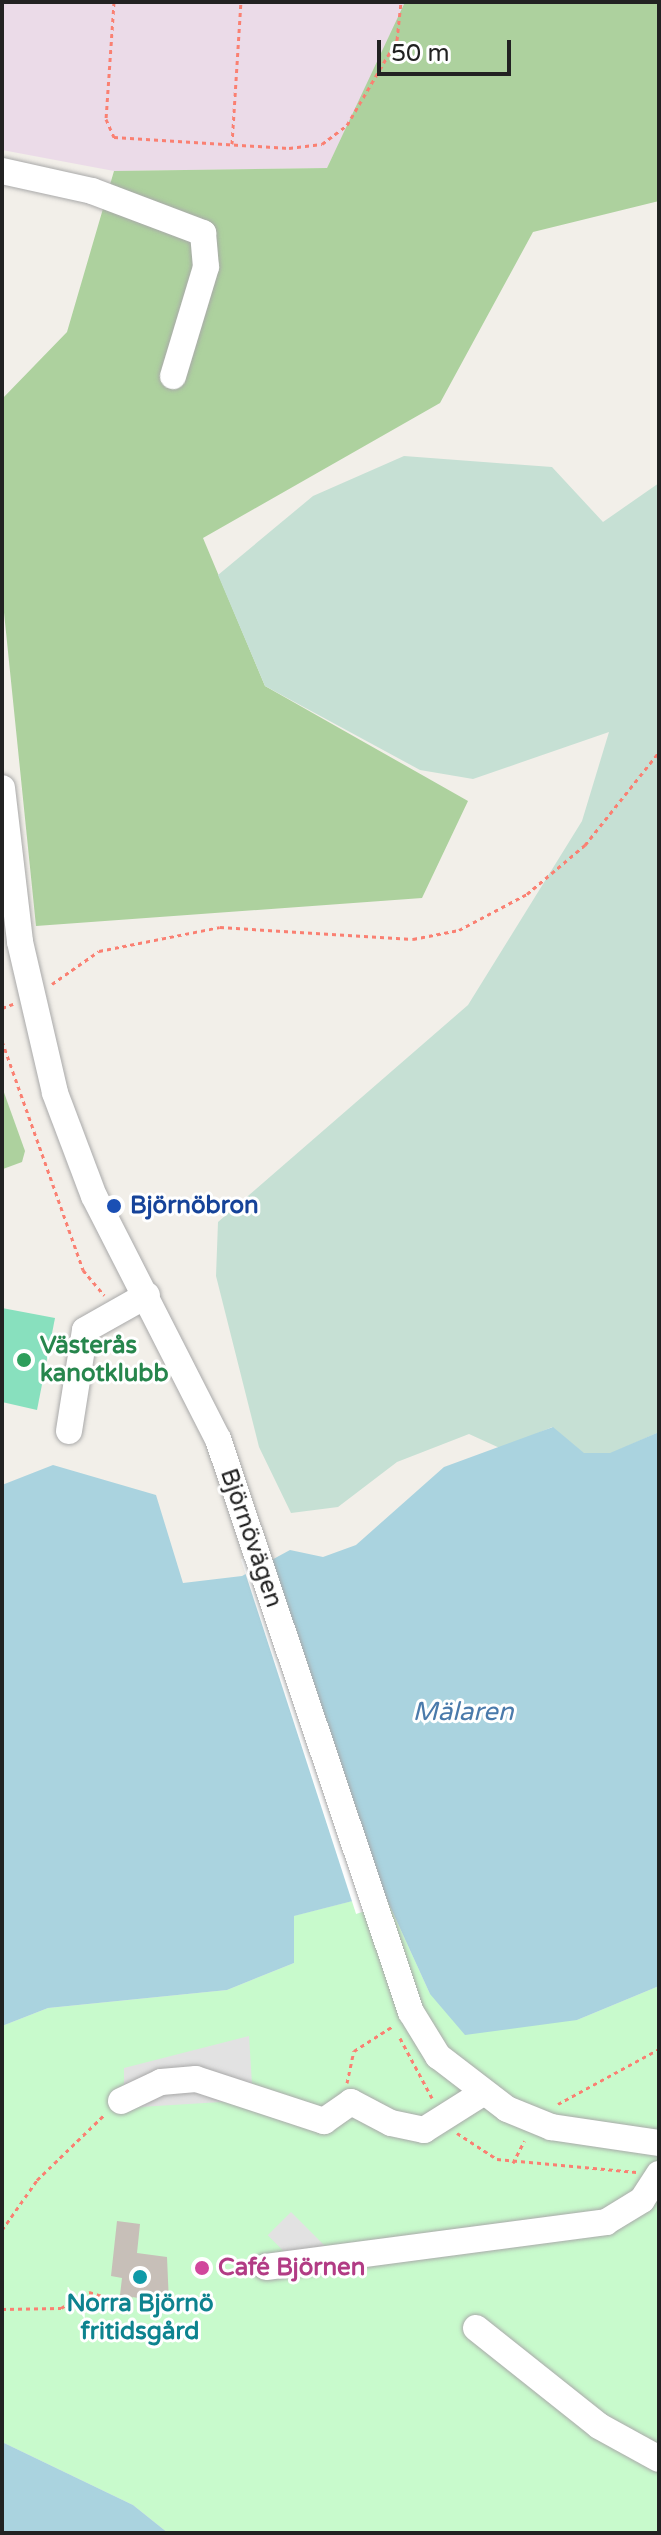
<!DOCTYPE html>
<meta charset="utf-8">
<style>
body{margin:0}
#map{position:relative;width:661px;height:2535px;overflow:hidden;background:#f2efe9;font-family:"Varela Round",sans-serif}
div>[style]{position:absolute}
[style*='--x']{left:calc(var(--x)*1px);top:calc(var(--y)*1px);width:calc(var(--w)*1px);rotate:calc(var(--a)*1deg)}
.industrial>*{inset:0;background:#ebdbe8}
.forest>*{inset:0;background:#add19e}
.wetland>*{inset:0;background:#c6e0d4}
.park>*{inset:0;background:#c8facc}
.pitch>*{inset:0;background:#88e0be}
.parking>*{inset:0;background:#e2e2e2;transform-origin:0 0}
.water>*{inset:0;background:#aad3df}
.pier>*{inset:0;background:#fff;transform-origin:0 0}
.building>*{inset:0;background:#c7bfb8}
.path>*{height:3px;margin-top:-1.5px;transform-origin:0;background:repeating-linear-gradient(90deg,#fa8072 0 4px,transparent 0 8px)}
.roads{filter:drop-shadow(0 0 2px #a9a9a9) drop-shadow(0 0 2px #a9a9a9)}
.minor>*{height:26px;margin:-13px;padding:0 13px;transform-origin:13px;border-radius:13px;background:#fff}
.dots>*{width:22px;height:22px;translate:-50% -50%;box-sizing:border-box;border:4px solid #fff;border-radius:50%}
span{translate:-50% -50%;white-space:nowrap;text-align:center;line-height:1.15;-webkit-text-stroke:6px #fff;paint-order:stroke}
.transit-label{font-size:24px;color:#164399;font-weight:700}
.left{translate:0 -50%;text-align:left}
.leisure-label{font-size:24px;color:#27864d;font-weight:700}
.street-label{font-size:24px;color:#222}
.hotel-label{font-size:24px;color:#b23c85;font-weight:700}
.culture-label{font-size:24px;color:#0d838f;font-weight:700}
.water-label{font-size:26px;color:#4a7aab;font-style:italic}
.frame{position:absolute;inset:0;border:4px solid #222;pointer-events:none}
.scale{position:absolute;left:377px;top:40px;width:134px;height:36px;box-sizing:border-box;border:4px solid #222;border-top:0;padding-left:10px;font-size:24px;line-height:28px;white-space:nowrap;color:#222;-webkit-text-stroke:6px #fff;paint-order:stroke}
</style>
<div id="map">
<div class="industrial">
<div style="clip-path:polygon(2px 2px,407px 2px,327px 168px,114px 171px,2px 150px)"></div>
</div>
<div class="forest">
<div style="clip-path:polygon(405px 2px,659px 2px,659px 201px,533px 232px,440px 403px,203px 538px,265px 686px,468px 801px,422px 898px,36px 926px,2px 593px,2px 399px,67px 332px,114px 171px,327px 168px)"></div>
<div style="clip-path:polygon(2px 1087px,25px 1151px,22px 1162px,3px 1169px)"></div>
</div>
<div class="wetland">
<div style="clip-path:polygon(404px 456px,552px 467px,603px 522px,659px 483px,659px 1432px,610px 1454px,583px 1453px,552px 1427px,502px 1449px,469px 1434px,397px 1462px,338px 1507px,291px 1513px,259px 1447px,216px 1276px,218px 1222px,468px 1005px,582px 821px,609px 732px,473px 779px,420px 770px,265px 686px,218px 575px,313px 496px)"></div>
</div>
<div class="park">
<div style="clip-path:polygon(384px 1893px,430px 1994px,577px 2020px,659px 1986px,659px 2533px,168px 2533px,133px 2505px,2px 2442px,2px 2026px,48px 2008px,227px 1990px,294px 1963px,293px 1916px)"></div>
</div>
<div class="pitch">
<div style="clip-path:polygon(2px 1308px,55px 1318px,37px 1410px,2px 1402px)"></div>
</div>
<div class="parking">
<div style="clip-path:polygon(249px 2036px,253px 2100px,124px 2108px,124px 2068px)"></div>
<div style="left:291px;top:2212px;width:52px;height:33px;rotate:45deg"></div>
</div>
<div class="water">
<div style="clip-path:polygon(553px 1427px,584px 1453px,610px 1453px,659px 1432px,659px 1986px,577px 2020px,465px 2035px,430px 1994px,384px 1893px,294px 1916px,294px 1963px,227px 1990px,48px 2008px,2px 2026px,2px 1485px,53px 1465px,156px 1495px,183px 1583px,242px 1576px,290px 1550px,323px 1557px,356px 1545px,444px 1467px)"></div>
<div style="clip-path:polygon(2px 2442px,133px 2505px,168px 2533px,2px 2533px)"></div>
</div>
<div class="pier">
<div style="left:257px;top:1554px;width:373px;height:17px;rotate:72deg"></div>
</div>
<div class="building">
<div style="clip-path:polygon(117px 2221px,140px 2224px,137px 2253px,167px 2257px,169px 2303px,120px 2295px,122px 2278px,111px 2276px)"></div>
</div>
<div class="path">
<div style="--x:114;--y:2;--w:117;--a:93.9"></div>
<div style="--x:106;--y:119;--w:20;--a:66"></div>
<div style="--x:114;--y:137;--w:175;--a:3.6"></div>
<div style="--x:289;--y:148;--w:33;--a:-7"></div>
<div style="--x:322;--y:144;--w:31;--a:-37"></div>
<div style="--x:347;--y:125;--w:99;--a:-59.5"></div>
<div style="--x:397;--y:40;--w:38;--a:-84"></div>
<div style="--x:232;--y:144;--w:142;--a:-86.4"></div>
<div style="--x:52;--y:984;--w:57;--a:-35.1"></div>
<div style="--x:99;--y:951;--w:123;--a:-11.2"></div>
<div style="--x:220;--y:927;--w:193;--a:3.6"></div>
<div style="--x:413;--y:939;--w:47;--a:-11.1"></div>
<div style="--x:459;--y:930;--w:77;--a:-27.9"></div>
<div style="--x:527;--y:894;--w:76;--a:-40.2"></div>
<div style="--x:585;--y:845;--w:119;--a:-51.5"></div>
<div style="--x:2;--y:1008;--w:12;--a:-20"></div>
<div style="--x:2;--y:1041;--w:243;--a:70.5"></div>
<div style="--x:83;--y:1270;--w:33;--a:50"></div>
<div style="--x:400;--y:2038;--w:68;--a:61.9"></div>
<div style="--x:347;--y:2083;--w:33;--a:-78"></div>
<div style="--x:354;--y:2051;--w:46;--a:-32.7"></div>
<div style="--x:558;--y:2104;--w:115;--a:-28.6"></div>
<div style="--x:457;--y:2133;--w:48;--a:33"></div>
<div style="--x:497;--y:2159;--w:140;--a:5.3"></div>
<div style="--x:513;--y:2163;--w:25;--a:-63"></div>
<div style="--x:2;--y:2230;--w:61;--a:-55"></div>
<div style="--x:37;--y:2180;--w:95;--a:-44.1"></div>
<div style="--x:2;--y:2309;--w:59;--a:-1"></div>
<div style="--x:61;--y:2308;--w:32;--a:-30"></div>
<div style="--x:89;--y:2292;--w:41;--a:17.1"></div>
<div style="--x:128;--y:2304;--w:8;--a:-67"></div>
</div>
<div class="roads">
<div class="minor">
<div style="--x:2;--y:171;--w:92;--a:12.5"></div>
<div style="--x:92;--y:191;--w:119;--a:20.7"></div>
<div style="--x:203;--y:233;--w:34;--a:85"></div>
<div style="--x:206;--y:267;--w:114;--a:106.8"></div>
<div style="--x:2;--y:788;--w:155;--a:83.3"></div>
<div style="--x:20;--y:942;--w:155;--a:76.9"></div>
<div style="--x:55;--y:1093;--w:110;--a:69.3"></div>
<div style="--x:94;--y:1196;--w:273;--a:63"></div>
<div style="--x:218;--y:1439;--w:605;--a:71.39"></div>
<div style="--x:411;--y:2012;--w:52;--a:58.5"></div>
<div style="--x:438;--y:2056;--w:87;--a:37.5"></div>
<div style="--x:507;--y:2109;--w:48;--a:22.2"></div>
<div style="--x:551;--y:2127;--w:109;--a:8.4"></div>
<div style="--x:69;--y:1431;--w:102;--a:-81"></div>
<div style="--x:85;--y:1330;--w:71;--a:-29.4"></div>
<div style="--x:121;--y:2101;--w:44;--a:-25.4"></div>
<div style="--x:161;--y:2082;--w:35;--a:-5"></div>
<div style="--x:196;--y:2079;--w:135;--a:18.2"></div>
<div style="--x:324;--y:2121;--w:33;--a:-35"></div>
<div style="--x:351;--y:2102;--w:45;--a:27.7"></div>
<div style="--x:391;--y:2123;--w:34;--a:12"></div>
<div style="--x:424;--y:2130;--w:67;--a:-32.3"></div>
<div style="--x:266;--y:2267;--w:343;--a:-7.5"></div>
<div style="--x:606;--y:2222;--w:42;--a:-31.4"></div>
<div style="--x:642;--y:2200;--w:31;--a:-57"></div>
<div style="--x:476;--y:2328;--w:157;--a:38.5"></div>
<div style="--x:599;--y:2426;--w:68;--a:28.8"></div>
</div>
</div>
<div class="dots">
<div style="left:114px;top:1206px;background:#1a4fb4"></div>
<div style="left:24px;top:1360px;background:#2e9e5b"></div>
<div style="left:202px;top:2268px;background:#d1479c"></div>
<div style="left:140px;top:2277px;background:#0f9aa8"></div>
</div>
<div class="transit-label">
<span class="left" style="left:130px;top:1206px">Björnöbron</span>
</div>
<div class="leisure-label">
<span class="left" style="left:40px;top:1360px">Västerås<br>kanotklubb</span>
</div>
<div class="street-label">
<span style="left:251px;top:1538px;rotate:71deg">Björnövägen</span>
</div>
<div class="hotel-label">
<span class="left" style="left:218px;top:2268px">Café Björnen</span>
</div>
<div class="culture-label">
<span style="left:140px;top:2318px">Norra Björnö<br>fritidsgård</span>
</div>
<div class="water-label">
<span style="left:463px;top:1712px">Mälaren</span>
</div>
<div class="frame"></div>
<div class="scale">50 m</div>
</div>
